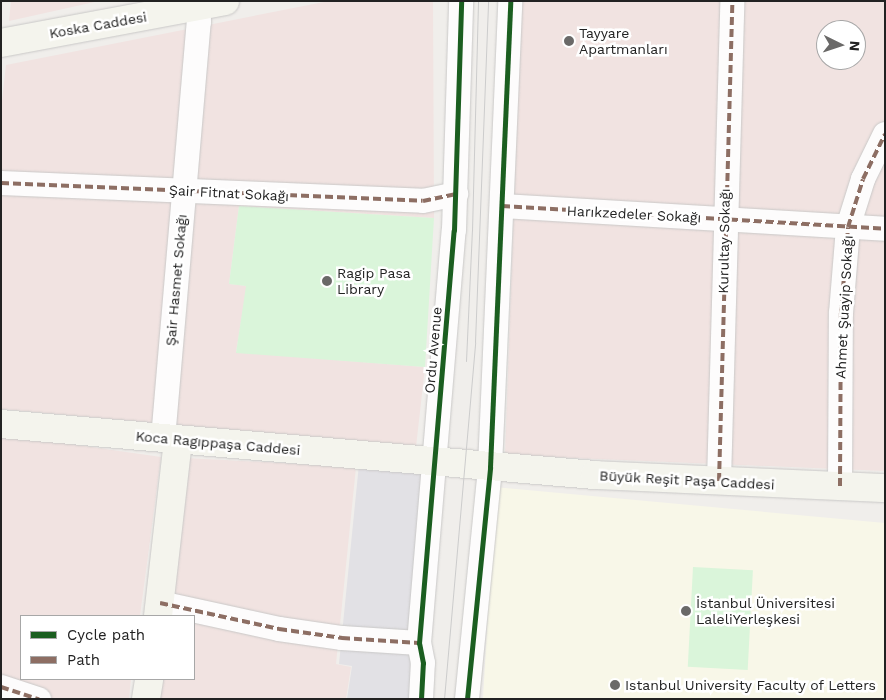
<!DOCTYPE html>
<meta charset="utf-8">
<style>
body{margin:0}
#map{position:relative;width:886px;height:700px;overflow:hidden;background:#f0eeeb;font-family:"Work Sans",sans-serif}
div>[style]{position:absolute}
[style*='--x']{left:calc(var(--x)*1px);top:calc(var(--y)*1px);width:calc(var(--w)*1px);rotate:calc(var(--a)*1deg)}
.commercial>*{inset:0;background:#f1e3e1}
.education>*{inset:0;background:#f8f7e8}
.park>*{inset:0;background:#daf5da;transform-origin:0 0}
.plaza>*{inset:0;background:#e2e1e5}
.roads{filter:drop-shadow(0 0 1px #c9c8c7) drop-shadow(0 0 1px #c9c8c7)}
.street>*{height:24px;margin:-12px;padding:0 12px;transform-origin:12px;border-radius:12px;background:#fdfcfc}
.secondary>*{height:28px;margin:-14px;padding:0 14px;transform-origin:14px;border-radius:14px;background:#f4f4ed}
.tram>*{height:1px;margin:-0.5px;padding:0 0.5px;transform-origin:0.5px;border-radius:0.5px;background:#ccc}
.quiet>*{height:4px;margin-top:-2px;transform-origin:0;background:repeating-linear-gradient(90deg,#8d6e63 0 8px,transparent 0 12px)}
.cycleway>*{height:5px;margin:-2.5px;padding:0 2.5px;transform-origin:2.5px;border-radius:2.5px;background:#1b5e20}
.dots>*{width:14px;height:14px;translate:-50% -50%;box-sizing:border-box;border:2px solid #fff;border-radius:50%}
span{translate:-50% -50%;white-space:nowrap;text-align:center;line-height:1.15;-webkit-text-stroke:5px #fff;paint-order:stroke}
.street-label{font-size:14px;color:#222}
.poi-label{font-size:14px;color:#222}
.left{translate:0 -50%;text-align:left}
.frame{position:absolute;inset:0;border:2px solid #222;pointer-events:none}
.legend{position:absolute;left:20px;top:615px;width:175px;height:65px;box-sizing:border-box;background:#fff;border:1px solid #a7a7a7;margin:0;padding:6px 9px;list-style:none;font-size:15px;color:#222}
.legend li{display:flex;align-items:center;gap:10px;height:25px}
.legend b{width:25px;border:1px solid #a7a7a7}
.north{position:absolute;left:816px;top:20px;width:50px;height:50px;box-sizing:border-box;background:#fff;border:1px solid #a7a7a7;border-radius:50%;rotate:94deg;font-size:14px;font-weight:700;line-height:20px;text-align:center;color:#222}
.north::after{content:'';display:block;margin:auto;width:18px;height:22px;background:#6a6968;clip-path:polygon(50% 0,100% 100%,50% 72%,0 100%)}
</style>
<div id="map">
<div class="commercial">
<div style="clip-path:polygon(11px 1px,99px 1px,9px 21px)"></div>
<div style="clip-path:polygon(329px 1px,433px 1px,434px 218px,239px 206px,229px 284px,247px 286px,236px 352px,425px 367px,416px 447px,1px 409px,1px 110px,6px 65px)"></div>
<div style="clip-path:polygon(evenodd,521px 1px,885px 1px,885px 471px,505px 455px,521px 1px,826px 30px,856px 30px,856px 60px,826px 60px,826px 30px)"></div>
<div style="clip-path:polygon(1px 434px,161px 457px,140px 616px,21px 616px,21px 679px,131px 679px,129px 699px,1px 699px)"></div>
<div style="clip-path:polygon(186px 458px,356px 467px,336px 664px,351px 667px,346px 699px,155px 699px,157px 679px,194px 679px,194px 616px,165px 616px)"></div>
</div>
<div class="education">
<div style="clip-path:polygon(495px 487px,885px 523px,885px 699px,483px 699px)"></div>
</div>
<div class="park">
<div style="clip-path:polygon(239px 206px,434px 218px,425px 367px,236px 353px,246px 286px,229px 284px)"></div>
<div style="left:693px;top:567px;width:60px;height:100px;rotate:3deg"></div>
</div>
<div class="plaza">
<div style="clip-path:polygon(359px 464px,424px 470px,409px 643px,412px 683px,411px 699px,347px 699px,352px 666px,339px 664px)"></div>
</div>
<div class="roads">
<div class="street">
<div style="--x:1;--y:183;--w:422;--a:2.4"></div>
<div style="--x:423;--y:201;--w:34;--a:-12"></div>
<div style="--x:502;--y:206;--w:384;--a:3.4"></div>
<div style="--x:163;--y:439;--w:419;--a:-85.1"></div>
<div style="--x:199;--y:22;--w:21;--a:-93"></div>
<div style="--x:719;--y:481;--w:480;--a:-88.4"></div>
<div style="--x:840;--y:486;--w:173;--a:-89.7"></div>
<div style="--x:841;--y:313;--w:86;--a:-85.3"></div>
<div style="--x:848;--y:227;--w:50;--a:-72.6"></div>
<div style="--x:863;--y:179;--w:50;--a:-63.9"></div>
<div style="--x:160;--y:603;--w:122;--a:12.3"></div>
<div style="--x:279;--y:629;--w:64;--a:8.1"></div>
<div style="--x:342;--y:638;--w:77;--a:3.7"></div>
<div style="--x:1;--y:687;--w:40;--a:18"></div>
<div style="--x:421;--y:699;--w:36;--a:-87"></div>
<div style="--x:423;--y:663;--w:20;--a:-101"></div>
<div style="--x:419;--y:643;--w:414;--a:-85.2"></div>
<div style="--x:454;--y:230;--w:229;--a:-88.2"></div>
<div style="--x:467;--y:699;--w:233;--a:-84.3"></div>
<div style="--x:490;--y:467;--w:466;--a:-87.5"></div>
</div>
<div class="secondary">
<div style="--x:1;--y:43;--w:228;--a:-10.6"></div>
<div style="--x:1;--y:424;--w:596;--a:4.91"></div>
<div style="--x:595;--y:475;--w:290;--a:2.6"></div>
<div style="--x:158;--y:616;--w:177;--a:-83.5"></div>
<div style="--x:146;--y:699;--w:20;--a:-81"></div>
</div>
</div>
<div class="tram">
<div style="--x:466;--y:361;--w:130;--a:-87.4"></div>
<div style="--x:472;--y:231;--w:230;--a:-88.5"></div>
<div style="--x:444;--y:699;--w:358;--a:-85"></div>
<div style="--x:475;--y:342;--w:341;--a:-87.8"></div>
</div>
<div class="quiet">
<div style="--x:1;--y:183;--w:422;--a:2.4"></div>
<div style="--x:423;--y:201;--w:34;--a:-12"></div>
<div style="--x:502;--y:206;--w:384;--a:3.4"></div>
<div style="--x:719;--y:481;--w:480;--a:-88.4"></div>
<div style="--x:840;--y:486;--w:173;--a:-89.7"></div>
<div style="--x:841;--y:313;--w:86;--a:-85.3"></div>
<div style="--x:848;--y:227;--w:50;--a:-72.6"></div>
<div style="--x:863;--y:179;--w:50;--a:-63.9"></div>
<div style="--x:160;--y:603;--w:122;--a:12.3"></div>
<div style="--x:279;--y:629;--w:64;--a:8.1"></div>
<div style="--x:342;--y:638;--w:77;--a:3.7"></div>
<div style="--x:1;--y:687;--w:40;--a:18"></div>
</div>
<div class="cycleway">
<div style="--x:421;--y:699;--w:36;--a:-87"></div>
<div style="--x:423;--y:663;--w:20;--a:-101"></div>
<div style="--x:419;--y:643;--w:414;--a:-85.2"></div>
<div style="--x:454;--y:230;--w:229;--a:-88.2"></div>
<div style="--x:467;--y:699;--w:233;--a:-84.3"></div>
<div style="--x:490;--y:467;--w:466;--a:-87.5"></div>
</div>
<div class="dots">
<div style="left:569px;top:41px;background:#6a6968"></div>
<div style="left:327px;top:281px;background:#6a6968"></div>
<div style="left:686px;top:611px;background:#6a6968"></div>
<div style="left:615px;top:685px;background:#6a6968"></div>
</div>
<div class="street-label">
<span style="left:98px;top:25px;rotate:-10deg">Koska Caddesi</span>
<span style="left:229px;top:193px;rotate:3deg">Şair Fitnat Sokağı</span>
<span style="left:634px;top:214px;rotate:3deg">Harıkzedeler Sokağı</span>
<span style="left:724px;top:241px;rotate:-89deg">Kurultay Sokağı</span>
<span style="left:176px;top:280px;rotate:-85deg">Şair Hasmet Sokağı</span>
<span style="left:844px;top:307px;rotate:-87deg">Ahmet Şuayip Sokağı</span>
<span style="left:433px;top:350px;rotate:-85deg">Ordu Avenue</span>
<span style="left:218px;top:443px;rotate:5deg">Koca Ragıppaşa Caddesi</span>
<span style="left:687px;top:480px;rotate:3deg">Büyük Reşit Paşa Caddesi</span>
</div>
<div class="poi-label">
<span class="left" style="left:579px;top:41px">Tayyare<br>Apartmanları</span>
<span class="left" style="left:337px;top:281px">Ragip Pasa<br>Library</span>
<span class="left" style="left:696px;top:611px">İstanbul Üniversitesi<br>LaleliYerleşkesi</span>
<span class="left" style="left:625px;top:685px">Istanbul University Faculty of Letters</span>
</div>
<div class="frame"></div>
<ul class="legend">
<li><b style="height:6px;background:#1b5e20"></b>Cycle path</li>
<li><b style="height:6px;background:#8d6e63"></b>Path</li>
</ul>
<div class="north">N</div>
</div>
